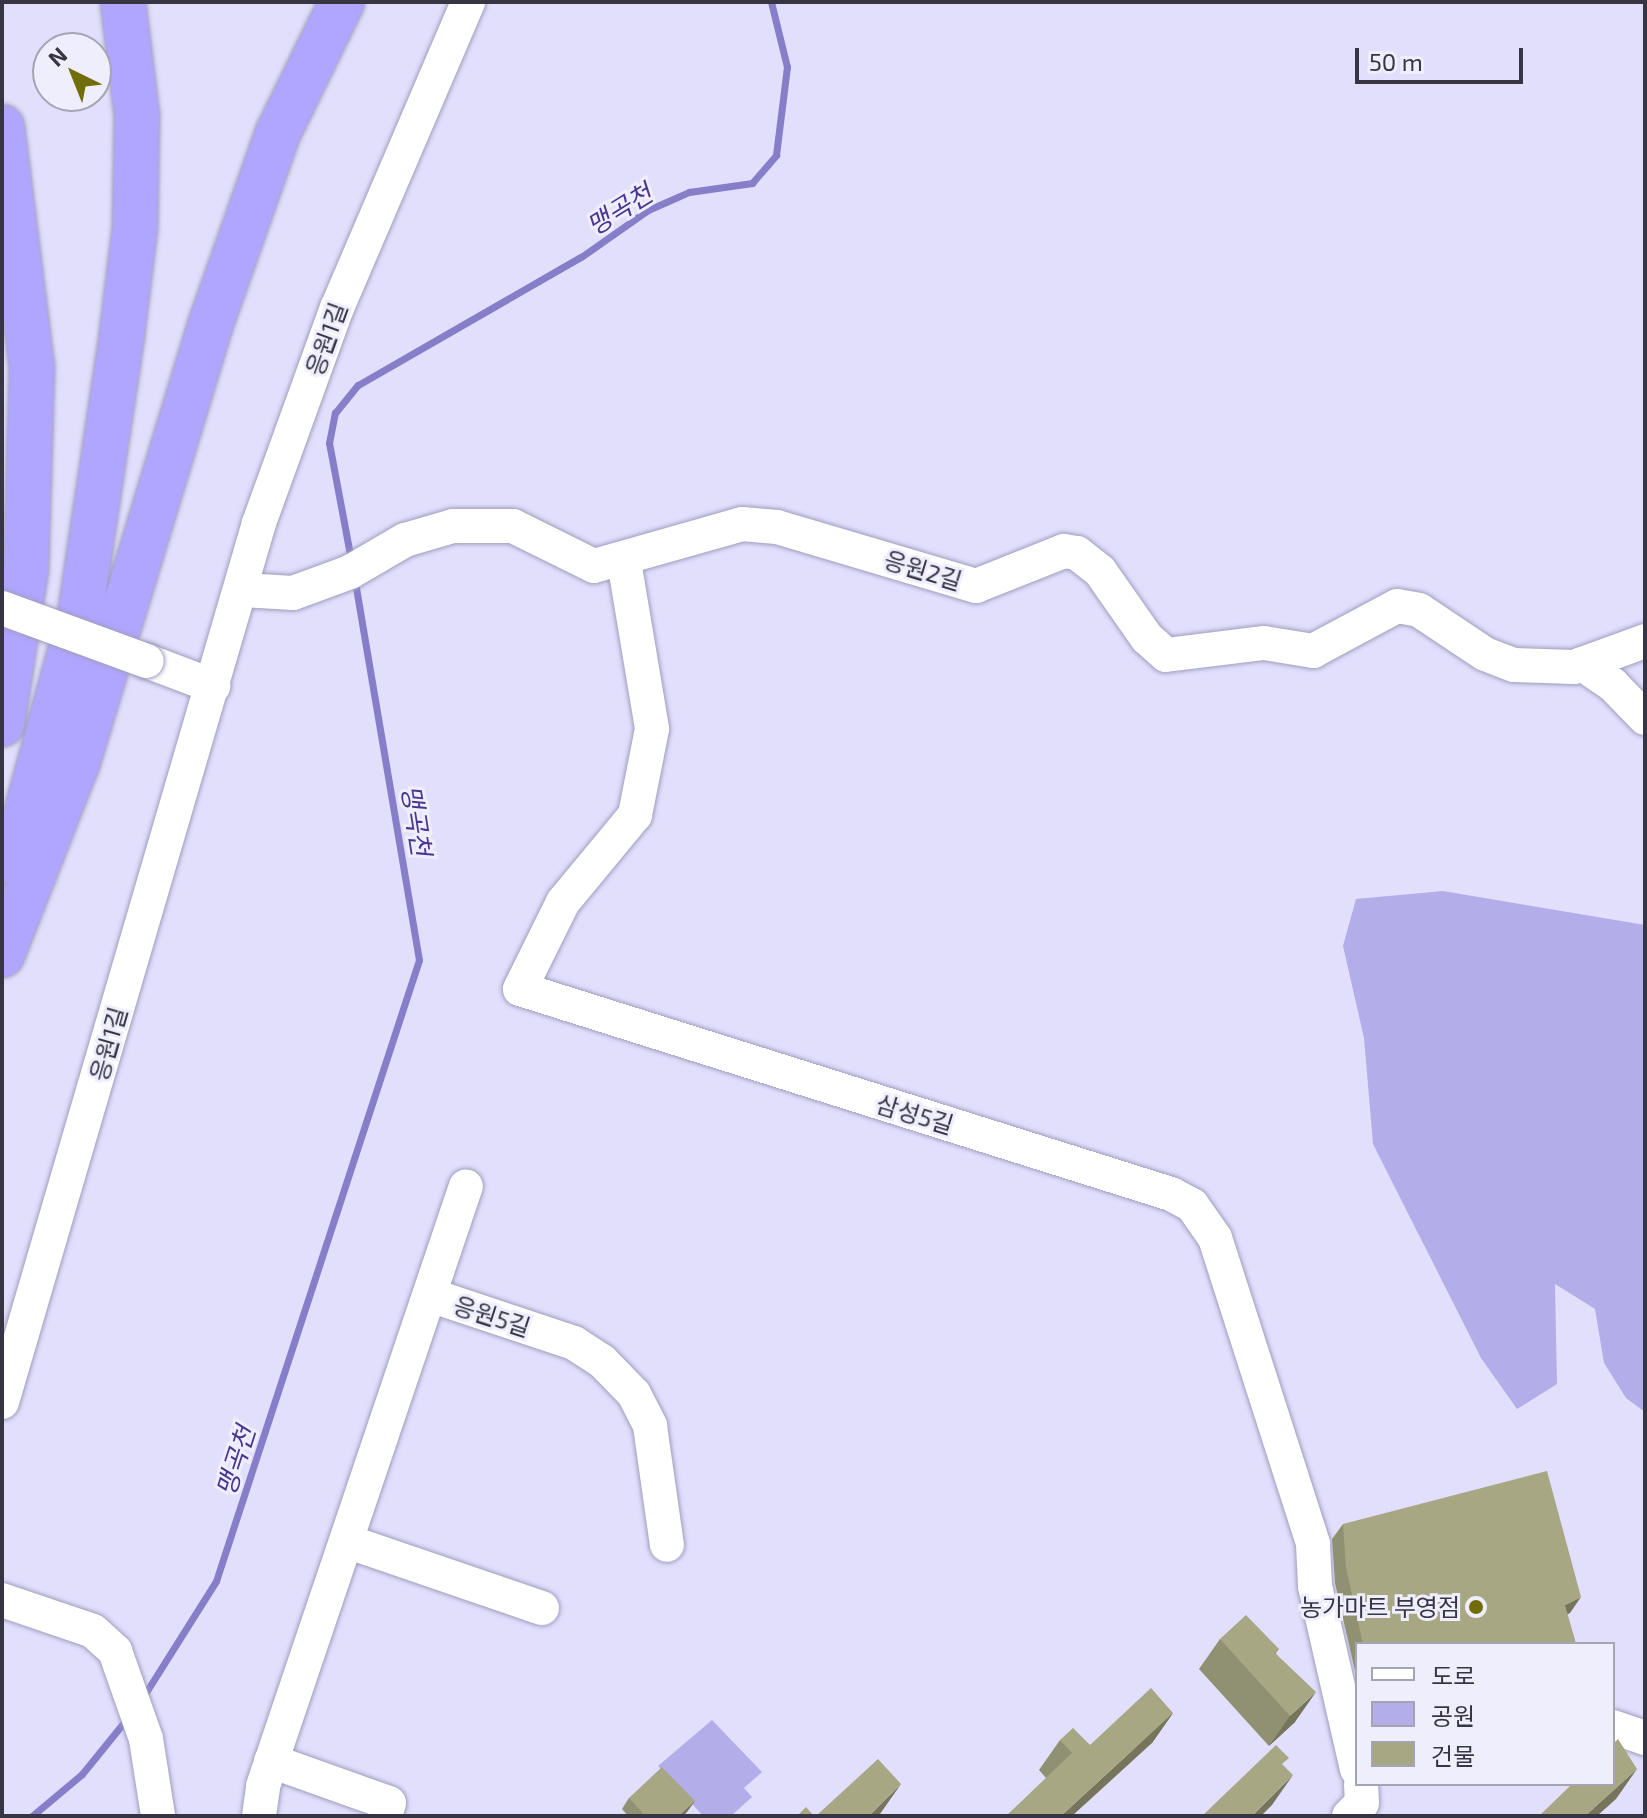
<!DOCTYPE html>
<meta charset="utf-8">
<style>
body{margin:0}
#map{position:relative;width:1647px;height:1818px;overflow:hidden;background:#e1dffc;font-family:"Exo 2","Noto Sans KR",sans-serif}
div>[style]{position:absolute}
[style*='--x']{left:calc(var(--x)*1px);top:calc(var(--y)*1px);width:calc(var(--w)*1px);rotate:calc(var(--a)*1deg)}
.green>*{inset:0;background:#b3aee9}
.stream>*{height:7px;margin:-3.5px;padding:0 3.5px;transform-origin:3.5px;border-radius:3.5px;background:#877ec9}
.roads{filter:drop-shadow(0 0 2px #a09dbe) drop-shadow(0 0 2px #a09dbe)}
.minor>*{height:34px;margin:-17px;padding:0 17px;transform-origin:17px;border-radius:17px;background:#fff}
.highway>*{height:44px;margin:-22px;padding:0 22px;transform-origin:22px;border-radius:22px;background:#b0a5ff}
.bridges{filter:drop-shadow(0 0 2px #a09dbe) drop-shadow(0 0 2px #a09dbe)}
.minor-bridge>*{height:34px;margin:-17px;padding:0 17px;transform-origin:17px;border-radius:17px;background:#fff}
.wall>*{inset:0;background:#909072}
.shaded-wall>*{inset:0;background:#76755c}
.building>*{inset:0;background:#a8a784}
.dots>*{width:22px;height:22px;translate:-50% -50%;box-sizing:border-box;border:4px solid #efeefd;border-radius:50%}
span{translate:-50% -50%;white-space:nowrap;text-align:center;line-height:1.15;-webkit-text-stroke:6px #efeefd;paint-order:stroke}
.street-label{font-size:24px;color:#373543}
.poi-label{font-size:24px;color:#373543}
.right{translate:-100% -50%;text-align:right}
.water-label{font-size:26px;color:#493590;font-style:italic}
.frame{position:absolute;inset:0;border:4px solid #373543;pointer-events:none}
.legend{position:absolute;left:1355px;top:1642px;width:260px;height:144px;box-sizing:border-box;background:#efeefd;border:2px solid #a5a4b3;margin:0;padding:10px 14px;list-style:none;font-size:24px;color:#373543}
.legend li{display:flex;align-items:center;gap:16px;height:40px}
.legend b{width:40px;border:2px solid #a5a4b3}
.north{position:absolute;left:32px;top:32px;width:80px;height:80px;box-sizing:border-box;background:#efeefd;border:2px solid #a5a4b3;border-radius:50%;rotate:317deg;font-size:22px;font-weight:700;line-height:32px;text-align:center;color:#373543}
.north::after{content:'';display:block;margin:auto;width:28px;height:36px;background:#716d0a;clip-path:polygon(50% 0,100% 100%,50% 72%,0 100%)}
.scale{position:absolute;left:1355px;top:48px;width:168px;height:36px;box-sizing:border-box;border:4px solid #373543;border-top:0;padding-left:10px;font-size:24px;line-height:28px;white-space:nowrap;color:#373543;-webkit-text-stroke:6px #efeefd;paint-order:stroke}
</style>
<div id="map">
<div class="green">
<div style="clip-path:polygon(1443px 891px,1645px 925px,1645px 1412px,1626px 1398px,1604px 1363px,1595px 1309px,1555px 1284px,1557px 1384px,1517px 1409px,1481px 1358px,1373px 1144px,1364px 1038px,1343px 946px,1356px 899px)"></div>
<div style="clip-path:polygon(712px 1720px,762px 1772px,744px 1788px,752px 1797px,731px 1816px,703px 1816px,658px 1766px)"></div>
</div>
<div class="stream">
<div style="--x:351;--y:560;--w:119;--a:-100.6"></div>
<div style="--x:329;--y:443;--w:31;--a:-79"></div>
<div style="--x:335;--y:413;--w:36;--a:-51"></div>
<div style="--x:358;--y:385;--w:257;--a:-29.9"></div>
<div style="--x:581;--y:257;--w:82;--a:-35"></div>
<div style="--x:648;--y:210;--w:45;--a:-23.7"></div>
<div style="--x:689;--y:192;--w:64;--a:-8.1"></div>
<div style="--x:752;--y:183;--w:37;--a:-49"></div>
<div style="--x:776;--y:155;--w:89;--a:-82.9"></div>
<div style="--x:787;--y:67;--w:67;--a:-103.8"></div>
<div style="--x:143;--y:1697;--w:137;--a:-57.8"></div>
<div style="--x:216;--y:1581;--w:653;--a:-71.9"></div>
<div style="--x:419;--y:960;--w:385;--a:-99.6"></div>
<div style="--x:32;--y:1816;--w:65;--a:-40"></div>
<div style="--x:82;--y:1774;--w:75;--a:-51"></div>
</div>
<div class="roads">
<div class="minor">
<div style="--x:624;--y:561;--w:170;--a:80.5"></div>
<div style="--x:652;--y:729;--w:88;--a:101.2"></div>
<div style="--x:635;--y:815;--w:113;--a:129.6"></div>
<div style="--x:563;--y:902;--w:97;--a:116.3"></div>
<div style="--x:520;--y:989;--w:683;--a:17.48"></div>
<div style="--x:1171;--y:1194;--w:24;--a:28"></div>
<div style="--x:1192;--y:1205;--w:40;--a:55.1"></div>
<div style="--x:1215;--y:1238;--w:321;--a:72.2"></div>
<div style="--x:1313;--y:1544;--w:42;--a:87.3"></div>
<div style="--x:1315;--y:1586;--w:188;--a:77.1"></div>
<div style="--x:243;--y:590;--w:50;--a:3.4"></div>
<div style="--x:293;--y:593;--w:61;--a:-20.2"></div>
<div style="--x:350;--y:572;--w:64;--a:-30.2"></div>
<div style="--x:405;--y:540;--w:50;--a:-16.3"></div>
<div style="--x:453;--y:526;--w:60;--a:0"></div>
<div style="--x:513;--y:526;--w:90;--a:26.3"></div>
<div style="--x:594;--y:566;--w:154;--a:-15.8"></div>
<div style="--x:742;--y:524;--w:35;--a:5"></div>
<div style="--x:777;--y:527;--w:208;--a:16.5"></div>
<div style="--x:976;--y:586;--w:95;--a:-21.7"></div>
<div style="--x:1064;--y:551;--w:13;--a:9"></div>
<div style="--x:1077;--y:553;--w:29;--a:38"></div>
<div style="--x:1100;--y:571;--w:82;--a:55"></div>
<div style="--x:1147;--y:638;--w:25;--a:42"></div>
<div style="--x:1166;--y:655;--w:99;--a:-7"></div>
<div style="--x:1264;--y:643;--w:50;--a:9.3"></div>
<div style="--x:1313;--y:651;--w:95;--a:-28.2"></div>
<div style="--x:1397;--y:606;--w:22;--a:10"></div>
<div style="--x:1419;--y:610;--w:79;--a:33.7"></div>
<div style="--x:1485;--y:654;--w:31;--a:21"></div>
<div style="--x:1514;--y:665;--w:60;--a:1.9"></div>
<div style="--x:1574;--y:667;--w:76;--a:-20.1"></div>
<div style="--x:147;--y:661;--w:71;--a:20.7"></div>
<div style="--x:1582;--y:664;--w:37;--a:34"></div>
<div style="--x:1613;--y:685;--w:46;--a:45.9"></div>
<div style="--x:433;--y:1296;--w:149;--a:18.4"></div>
<div style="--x:574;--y:1343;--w:33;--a:33"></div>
<div style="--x:602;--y:1361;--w:46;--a:45.9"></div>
<div style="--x:634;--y:1394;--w:36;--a:63"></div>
<div style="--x:650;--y:1426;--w:120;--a:81.9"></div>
<div style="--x:2;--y:1402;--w:916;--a:-73.7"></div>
<div style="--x:259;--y:523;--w:229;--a:-70.1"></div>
<div style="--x:337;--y:308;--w:333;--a:-66.8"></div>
<div style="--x:349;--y:1542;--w:204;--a:18.9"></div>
<div style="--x:2;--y:1600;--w:96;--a:18.8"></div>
<div style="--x:93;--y:1631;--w:30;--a:42"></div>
<div style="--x:115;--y:1651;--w:93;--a:70.6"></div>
<div style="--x:146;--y:1739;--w:78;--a:81.1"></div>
<div style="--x:1613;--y:1727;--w:34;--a:19"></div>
<div style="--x:271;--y:1761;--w:125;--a:19.6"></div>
<div style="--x:389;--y:1803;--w:14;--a:107"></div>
<div style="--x:259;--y:1816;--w:30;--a:-82"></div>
<div style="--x:263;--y:1786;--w:633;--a:-71.31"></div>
<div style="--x:1349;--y:1816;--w:18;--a:-45"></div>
<div style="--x:1362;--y:1803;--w:19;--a:-93"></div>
</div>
<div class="highway">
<div style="--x:2;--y:127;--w:242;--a:82.9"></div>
<div style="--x:32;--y:367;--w:202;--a:91.7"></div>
<div style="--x:26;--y:569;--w:157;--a:98.8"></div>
<div style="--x:13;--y:862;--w:255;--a:-74.8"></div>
<div style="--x:80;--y:616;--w:285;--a:-81.5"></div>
<div style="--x:122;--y:334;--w:107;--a:-83"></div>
<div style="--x:135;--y:228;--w:112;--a:-89"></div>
<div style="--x:137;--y:116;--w:115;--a:-97"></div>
<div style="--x:2;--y:955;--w:205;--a:-68.6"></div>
<div style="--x:77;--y:764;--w:458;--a:-73.1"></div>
<div style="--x:210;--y:326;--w:205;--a:-70.6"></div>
<div style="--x:278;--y:133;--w:146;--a:-64"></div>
</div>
</div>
<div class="bridges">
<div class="minor-bridge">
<div style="--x:2;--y:608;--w:154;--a:20.1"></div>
</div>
</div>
<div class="wall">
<div style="clip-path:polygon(1343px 1524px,1570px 1613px,1567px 1614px,1576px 1644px,1357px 1644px,1357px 1680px,1335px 1583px,1332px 1539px)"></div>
<div style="clip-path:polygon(1220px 1639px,1279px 1649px,1276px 1653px,1295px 1722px,1269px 1746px,1199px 1669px)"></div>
<div style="clip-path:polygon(1173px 1713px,1152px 1743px,1046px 1778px,1039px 1770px,1060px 1740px,1090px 1745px)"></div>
<div style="clip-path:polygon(629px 1798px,695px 1801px,683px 1816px,628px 1816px,622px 1809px)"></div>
</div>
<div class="shaded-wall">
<div style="clip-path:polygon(1581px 1597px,1570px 1613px,1554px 1620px,1565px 1605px)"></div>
<div style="clip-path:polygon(1316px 1692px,1295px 1722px,1269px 1746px,1290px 1716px)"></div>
<div style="clip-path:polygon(1173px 1713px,1152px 1743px,1072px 1816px,1061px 1816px)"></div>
<div style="clip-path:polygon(1637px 1769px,1616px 1799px,1597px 1816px,1585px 1816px)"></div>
<div style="clip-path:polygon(1293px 1775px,1272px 1805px,1261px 1816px,1252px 1816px)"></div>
<div style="clip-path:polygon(901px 1784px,880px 1814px,878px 1816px,869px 1816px)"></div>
<div style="clip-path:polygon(695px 1801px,687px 1812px,683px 1816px,679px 1816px)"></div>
</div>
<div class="building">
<div style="clip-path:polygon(1547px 1471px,1581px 1597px,1565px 1605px,1576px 1644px,1363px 1644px,1346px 1568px,1343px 1524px)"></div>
<div style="clip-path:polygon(1246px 1615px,1279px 1649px,1275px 1653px,1316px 1692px,1290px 1716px,1220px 1639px)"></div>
<div style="clip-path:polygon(1151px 1688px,1173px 1713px,1061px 1816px,1006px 1816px,1072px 1753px,1060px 1740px,1073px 1728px,1090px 1745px)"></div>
<div style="clip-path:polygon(1618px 1739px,1637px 1769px,1585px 1816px,1539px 1816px,1572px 1784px,1613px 1784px,1613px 1744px)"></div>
<div style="clip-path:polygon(1276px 1745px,1289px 1758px,1282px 1764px,1293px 1775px,1252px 1816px,1202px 1816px)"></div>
<div style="clip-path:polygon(878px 1759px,901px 1784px,869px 1816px,816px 1816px)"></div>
<div style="clip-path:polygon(662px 1767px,695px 1801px,679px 1816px,645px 1816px,629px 1798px)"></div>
<div style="clip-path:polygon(806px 1807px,814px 1816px,797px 1816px)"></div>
</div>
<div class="dots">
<div style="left:1476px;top:1607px;background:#716d0a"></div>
</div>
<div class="street-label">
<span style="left:326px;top:339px;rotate:-70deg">응원1길</span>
<span style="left:923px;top:570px;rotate:17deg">응원2길</span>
<span style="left:108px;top:1044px;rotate:-74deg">응원1길</span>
<span style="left:915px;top:1114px;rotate:17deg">삼성5길</span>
<span style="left:492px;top:1316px;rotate:18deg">응원5길</span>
</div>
<div class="poi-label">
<span class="right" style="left:1460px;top:1607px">농가마트 부영점</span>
</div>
<div class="water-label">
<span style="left:619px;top:209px;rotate:-32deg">맹곡천</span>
<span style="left:417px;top:820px;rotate:81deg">맹곡천</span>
<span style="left:235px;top:1461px;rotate:-72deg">맹곡천</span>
</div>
<div class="frame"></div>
<ul class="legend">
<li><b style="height:10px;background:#fff"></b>도로</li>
<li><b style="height:22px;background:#b3aee9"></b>공원</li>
<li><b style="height:22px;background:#a8a784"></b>건물</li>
</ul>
<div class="north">N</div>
<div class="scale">50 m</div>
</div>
